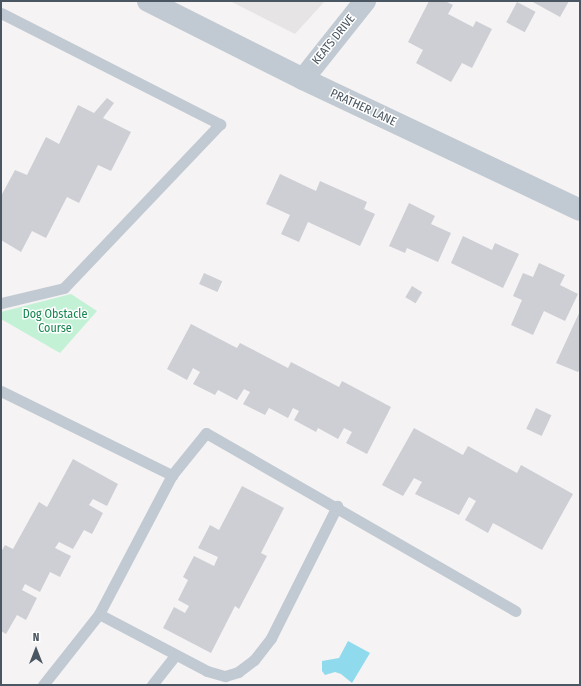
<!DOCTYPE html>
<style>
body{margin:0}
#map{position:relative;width:581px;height:686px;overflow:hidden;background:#f5f3f3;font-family:"Fira Sans Condensed",sans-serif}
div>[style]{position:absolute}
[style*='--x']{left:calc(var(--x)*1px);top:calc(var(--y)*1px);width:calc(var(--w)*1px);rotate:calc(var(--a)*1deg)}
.education>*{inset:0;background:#e6e4e5}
.green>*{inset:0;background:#c3f1d5}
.water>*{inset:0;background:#90daee}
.building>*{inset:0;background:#cdcfd5;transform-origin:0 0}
.service>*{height:11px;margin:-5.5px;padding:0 5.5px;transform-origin:5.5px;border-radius:5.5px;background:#c1cad2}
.minor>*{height:22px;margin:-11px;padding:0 11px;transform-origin:11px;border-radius:11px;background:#c1cad2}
span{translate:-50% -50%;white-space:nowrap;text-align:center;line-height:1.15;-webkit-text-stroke:3px #fff;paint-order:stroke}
.street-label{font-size:12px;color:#4a5661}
.park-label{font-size:12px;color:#17864f}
.frame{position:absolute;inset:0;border:2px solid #4a5661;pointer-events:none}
.north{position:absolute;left:16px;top:630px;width:40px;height:40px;-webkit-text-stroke:3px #fff;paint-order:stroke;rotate:0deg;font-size:11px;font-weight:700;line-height:16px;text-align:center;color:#4a5661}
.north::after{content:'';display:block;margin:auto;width:14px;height:18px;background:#4a5661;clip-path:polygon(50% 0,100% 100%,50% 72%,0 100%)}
</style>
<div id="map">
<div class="education">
<div style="clip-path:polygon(230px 1px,325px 1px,295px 34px)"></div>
</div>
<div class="green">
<div style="clip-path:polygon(71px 294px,97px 311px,60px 353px,1px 319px,1px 312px)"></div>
</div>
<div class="water">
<div style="clip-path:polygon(348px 641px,370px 653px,352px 683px,341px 674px,335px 672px,325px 675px,322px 671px,322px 661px,339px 658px)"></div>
</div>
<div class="building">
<div style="clip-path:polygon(429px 1px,445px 1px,453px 5px,448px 14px,473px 27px,476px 21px,492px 29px,472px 68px,462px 63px,451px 82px,416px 63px,423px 50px,408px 42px)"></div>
<div style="clip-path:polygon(531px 1px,569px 1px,560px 17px)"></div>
<div style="left:517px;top:2px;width:21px;height:23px;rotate:28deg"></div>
<div style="clip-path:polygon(107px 98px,114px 103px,103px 118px,131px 132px,111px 171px,98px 165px,79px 203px,67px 197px,46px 238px,32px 231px,21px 252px,1px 240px,1px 196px,15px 170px,27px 175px,46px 137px,59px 144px,78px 105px,94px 113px)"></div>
<div style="clip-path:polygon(280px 174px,316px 191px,320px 181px,367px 202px,364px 209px,375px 214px,360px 246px,308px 222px,299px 242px,281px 234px,290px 215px,266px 204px)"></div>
<div style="clip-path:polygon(409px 203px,435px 216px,431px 224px,451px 233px,438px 262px,407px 248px,405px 253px,389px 246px)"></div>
<div style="clip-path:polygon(463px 236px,492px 250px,495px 243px,519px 254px,503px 288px,451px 263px)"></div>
<div style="clip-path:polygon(539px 263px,565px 275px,560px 285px,578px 294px,565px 321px,544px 311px,533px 335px,511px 325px,522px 300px,513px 296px,523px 273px,533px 277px)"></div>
<div style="left:204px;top:273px;width:20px;height:12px;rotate:24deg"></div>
<div style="left:412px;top:286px;width:12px;height:13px;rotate:31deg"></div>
<div style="clip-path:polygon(580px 311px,580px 369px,578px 372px,556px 363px)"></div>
<div style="clip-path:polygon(191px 324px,237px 348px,240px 343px,288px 368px,291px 362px,339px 387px,342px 381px,391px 407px,367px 454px,346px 443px,352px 432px,344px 428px,338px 439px,318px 428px,316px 432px,294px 420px,299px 411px,293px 408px,288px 418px,269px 408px,265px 415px,243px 404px,250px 392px,244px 389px,237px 400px,218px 390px,215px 395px,193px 384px,200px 372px,193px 368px,187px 380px,167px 369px)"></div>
<div style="left:536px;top:408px;width:17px;height:23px;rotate:25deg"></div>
<div style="clip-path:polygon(414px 428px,463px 455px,468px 446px,517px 473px,521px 465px,573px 494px,542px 550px,493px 523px,488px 533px,465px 520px,476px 501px,469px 497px,459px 515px,415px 494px,422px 482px,414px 478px,403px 496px,382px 485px)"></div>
<div style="clip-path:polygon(73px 459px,118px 484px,107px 506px,93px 499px,89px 505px,103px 513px,92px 534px,84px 530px,73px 549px,59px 542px,55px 548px,71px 556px,60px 577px,50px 572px,40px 592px,25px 584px,22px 590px,37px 598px,26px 620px,17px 615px,6px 634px,1px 631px,1px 552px,5px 545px,13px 549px,39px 502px,47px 507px)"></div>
<div style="clip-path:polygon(242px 486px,284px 508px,261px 553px,267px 556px,239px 609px,235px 606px,211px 653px,163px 628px,174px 607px,185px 613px,189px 606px,178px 600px,188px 580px,183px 577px,194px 556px,214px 566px,218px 557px,198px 548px,210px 525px,219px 530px)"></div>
</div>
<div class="service">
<div style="--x:1;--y:13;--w:246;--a:26.9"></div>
<div style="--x:220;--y:124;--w:226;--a:133.6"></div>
<div style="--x:64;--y:288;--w:65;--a:166.6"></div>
<div style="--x:1;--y:391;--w:191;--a:26.2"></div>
<div style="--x:172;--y:475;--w:54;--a:-51"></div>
<div style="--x:206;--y:433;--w:357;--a:29.9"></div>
<div style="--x:99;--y:614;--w:122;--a:27.8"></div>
<div style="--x:207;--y:671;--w:19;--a:16"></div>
<div style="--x:225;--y:676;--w:14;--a:-17"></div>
<div style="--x:238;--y:672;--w:20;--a:-37"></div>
<div style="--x:254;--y:660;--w:28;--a:-52"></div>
<div style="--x:271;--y:638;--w:148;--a:-63.4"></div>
<div style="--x:43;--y:685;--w:90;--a:-51.7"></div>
<div style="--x:99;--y:614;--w:157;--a:-62.3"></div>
<div style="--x:152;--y:685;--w:37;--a:-52"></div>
</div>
<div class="minor">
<div style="--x:148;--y:1;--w:174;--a:26.7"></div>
<div style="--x:303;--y:79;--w:306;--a:25.3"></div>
<div style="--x:303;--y:79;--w:100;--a:-51.5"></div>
</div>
<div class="street-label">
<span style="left:334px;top:40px;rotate:-51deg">KEATS DRIVE</span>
<span style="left:363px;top:108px;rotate:25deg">PRATHER LANE</span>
</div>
<div class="park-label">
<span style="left:55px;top:322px">Dog Obstacle<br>Course</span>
</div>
<div class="frame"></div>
<div class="north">N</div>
</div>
